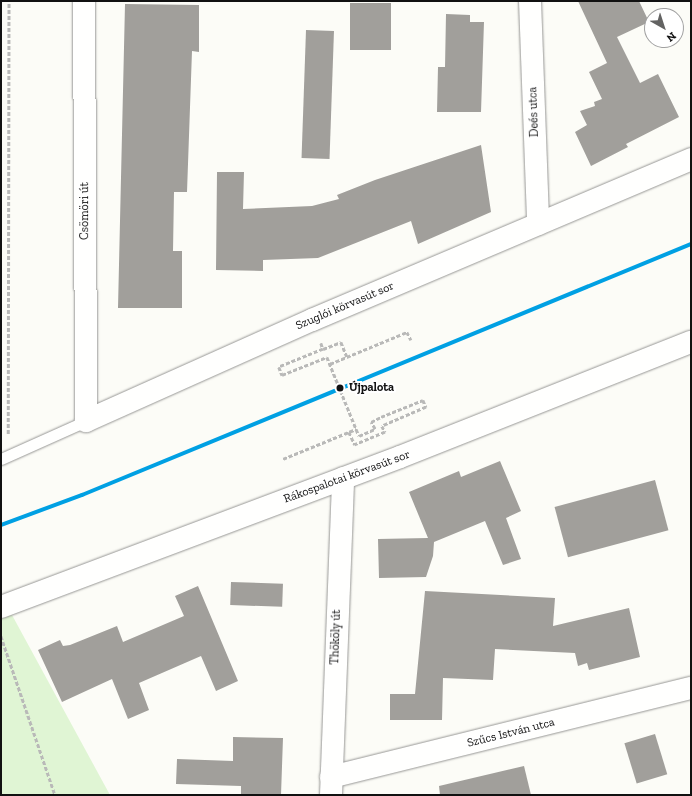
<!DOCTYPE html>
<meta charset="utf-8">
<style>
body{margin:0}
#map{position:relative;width:692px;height:796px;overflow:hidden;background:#fcfcf7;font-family:"Zilla Slab",serif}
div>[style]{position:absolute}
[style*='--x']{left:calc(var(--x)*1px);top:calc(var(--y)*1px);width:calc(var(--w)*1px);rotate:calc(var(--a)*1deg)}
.green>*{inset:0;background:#e0f5d4}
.building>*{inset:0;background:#a19f9b;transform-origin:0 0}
.path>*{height:2.5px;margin-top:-1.25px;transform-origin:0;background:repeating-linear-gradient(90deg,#b9b9b8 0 4px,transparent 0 6px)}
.roads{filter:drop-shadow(0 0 1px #979795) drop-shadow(0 0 1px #979795)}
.lane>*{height:11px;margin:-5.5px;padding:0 5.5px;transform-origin:5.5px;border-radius:5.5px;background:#fffffe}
.street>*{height:22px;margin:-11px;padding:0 11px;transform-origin:11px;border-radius:11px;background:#fffffe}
.rail-1>*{height:4px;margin:-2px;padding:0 2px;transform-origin:2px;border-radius:2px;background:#00a0e3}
.dots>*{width:11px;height:11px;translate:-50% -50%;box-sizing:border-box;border:2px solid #fff;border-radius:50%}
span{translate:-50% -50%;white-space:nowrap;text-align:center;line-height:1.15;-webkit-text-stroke:4px #fff;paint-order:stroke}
.street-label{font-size:12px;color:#111}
.stop-label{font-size:12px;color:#111;font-weight:700}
.left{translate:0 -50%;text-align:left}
.frame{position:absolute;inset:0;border:2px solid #111;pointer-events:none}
.north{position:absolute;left:644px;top:8px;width:40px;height:40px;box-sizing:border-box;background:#fff;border:1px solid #a0a0a0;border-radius:50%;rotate:141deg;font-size:11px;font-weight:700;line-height:16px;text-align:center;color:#111}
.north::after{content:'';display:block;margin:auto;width:14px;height:18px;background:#636362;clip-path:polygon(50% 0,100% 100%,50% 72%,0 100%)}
</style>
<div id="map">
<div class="green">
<div style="clip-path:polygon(12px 615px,110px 795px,1px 795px,1px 619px)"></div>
</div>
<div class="building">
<div style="clip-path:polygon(578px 1px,639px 1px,649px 22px,617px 37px,640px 83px,658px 74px,679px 117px,626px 144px,628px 147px,591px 166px,575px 132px,587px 125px,580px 111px,595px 106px,594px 102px,602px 99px,589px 72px,607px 63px)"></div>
<div style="left:350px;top:3px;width:41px;height:47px"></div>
<div style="clip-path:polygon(125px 4px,199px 5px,199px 52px,192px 51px,187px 192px,174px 192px,173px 251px,182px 251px,182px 308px,118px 308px)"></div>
<div style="clip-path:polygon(446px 14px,470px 15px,470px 22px,484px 22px,481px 112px,437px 112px,438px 67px,445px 67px)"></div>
<div style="left:306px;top:30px;width:28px;height:128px;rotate:2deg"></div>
<div style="clip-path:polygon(481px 145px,491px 212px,418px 244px,411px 221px,318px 258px,263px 260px,263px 271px,216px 270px,217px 172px,244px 172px,243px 209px,312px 206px,339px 199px,337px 195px,375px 180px)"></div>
<div style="clip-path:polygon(500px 461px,521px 511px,506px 518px,521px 559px,503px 565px,485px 521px,434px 542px,433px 556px,426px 577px,379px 578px,378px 539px,428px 538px,409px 492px,459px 471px,461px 477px)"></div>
<div style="left:655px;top:480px;width:52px;height:104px;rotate:75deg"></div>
<div style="left:231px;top:582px;width:52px;height:23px;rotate:2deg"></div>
<div style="clip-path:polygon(198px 586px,238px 681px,216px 691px,201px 656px,139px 683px,149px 710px,128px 719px,112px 679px,62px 702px,38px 650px,60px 640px,63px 646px,70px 645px,117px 626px,123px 642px,184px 616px,175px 596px)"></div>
<div style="clip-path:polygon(425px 591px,555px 598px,553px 626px,629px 608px,640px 657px,589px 670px,587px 663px,578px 666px,575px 653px,495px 649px,493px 680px,443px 678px,442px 720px,390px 720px,390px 694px,415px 694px)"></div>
<div style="left:655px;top:734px;width:42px;height:32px;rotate:73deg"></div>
<div style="clip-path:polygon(233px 737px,283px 738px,281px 795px,241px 795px,241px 786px,176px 784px,177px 759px,233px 761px)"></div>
<div style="clip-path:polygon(524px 766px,531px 795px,440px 795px,439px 786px)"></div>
</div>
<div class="path">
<div style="--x:321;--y:343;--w:6;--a:72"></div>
<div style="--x:323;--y:349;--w:19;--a:-21"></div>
<div style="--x:341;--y:342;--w:16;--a:68"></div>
<div style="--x:323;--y:349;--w:48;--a:157.8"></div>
<div style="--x:279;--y:367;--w:9;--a:69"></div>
<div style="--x:282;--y:375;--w:48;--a:-21.8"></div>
<div style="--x:327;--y:357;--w:85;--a:67.9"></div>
<div style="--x:359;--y:436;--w:17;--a:-24"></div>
<div style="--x:375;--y:429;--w:8;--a:-120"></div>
<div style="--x:371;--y:422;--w:11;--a:-27"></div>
<div style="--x:381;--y:417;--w:45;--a:-22"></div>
<div style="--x:423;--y:400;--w:8;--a:67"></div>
<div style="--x:426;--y:407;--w:48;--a:156.6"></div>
<div style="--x:382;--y:426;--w:7;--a:63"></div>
<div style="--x:385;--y:432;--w:33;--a:157"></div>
<div style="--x:330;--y:364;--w:83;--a:-22.6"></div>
<div style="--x:407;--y:332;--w:9;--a:63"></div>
<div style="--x:349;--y:432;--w:14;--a:65"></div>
<div style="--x:8;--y:434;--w:433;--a:-89.9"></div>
<div style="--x:283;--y:459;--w:79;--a:-22.3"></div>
<div style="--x:1;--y:636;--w:168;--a:71.2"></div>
</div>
<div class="roads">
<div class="lane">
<div style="--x:1;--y:459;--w:93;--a:-24.1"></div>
</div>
<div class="street">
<div style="--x:84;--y:1;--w:420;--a:89.7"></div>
<div style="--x:86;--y:421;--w:248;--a:-24.1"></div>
<div style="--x:312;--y:320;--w:412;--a:-23"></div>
<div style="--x:530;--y:1;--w:223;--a:87.9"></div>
<div style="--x:1;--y:607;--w:426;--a:-20.6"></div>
<div style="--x:400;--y:457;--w:313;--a:-21.6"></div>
<div style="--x:331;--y:777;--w:371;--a:-13.9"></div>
<div style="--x:331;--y:795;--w:317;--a:-87.8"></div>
</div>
</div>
<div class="rail-1">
<div style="--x:1;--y:525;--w:86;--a:-20.3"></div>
<div style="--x:82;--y:495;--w:659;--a:-22.4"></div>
</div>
<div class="dots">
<div style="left:340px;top:388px;background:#111"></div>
</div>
<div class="street-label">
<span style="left:534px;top:112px;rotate:-92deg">Deés utca</span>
<span style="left:85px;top:211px;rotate:-90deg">Csömöri út</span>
<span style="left:345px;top:306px;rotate:-23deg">Szuglói körvasút sor</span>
<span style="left:347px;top:477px;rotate:-20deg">Rákospalotai körvasút sor</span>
<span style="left:336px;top:637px;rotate:-88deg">Thököly út</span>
<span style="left:511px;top:733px;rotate:-14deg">Szűcs István utca</span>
</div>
<div class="stop-label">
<span class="left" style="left:349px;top:388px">Újpalota</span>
</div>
<div class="frame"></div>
<div class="north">N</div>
</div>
